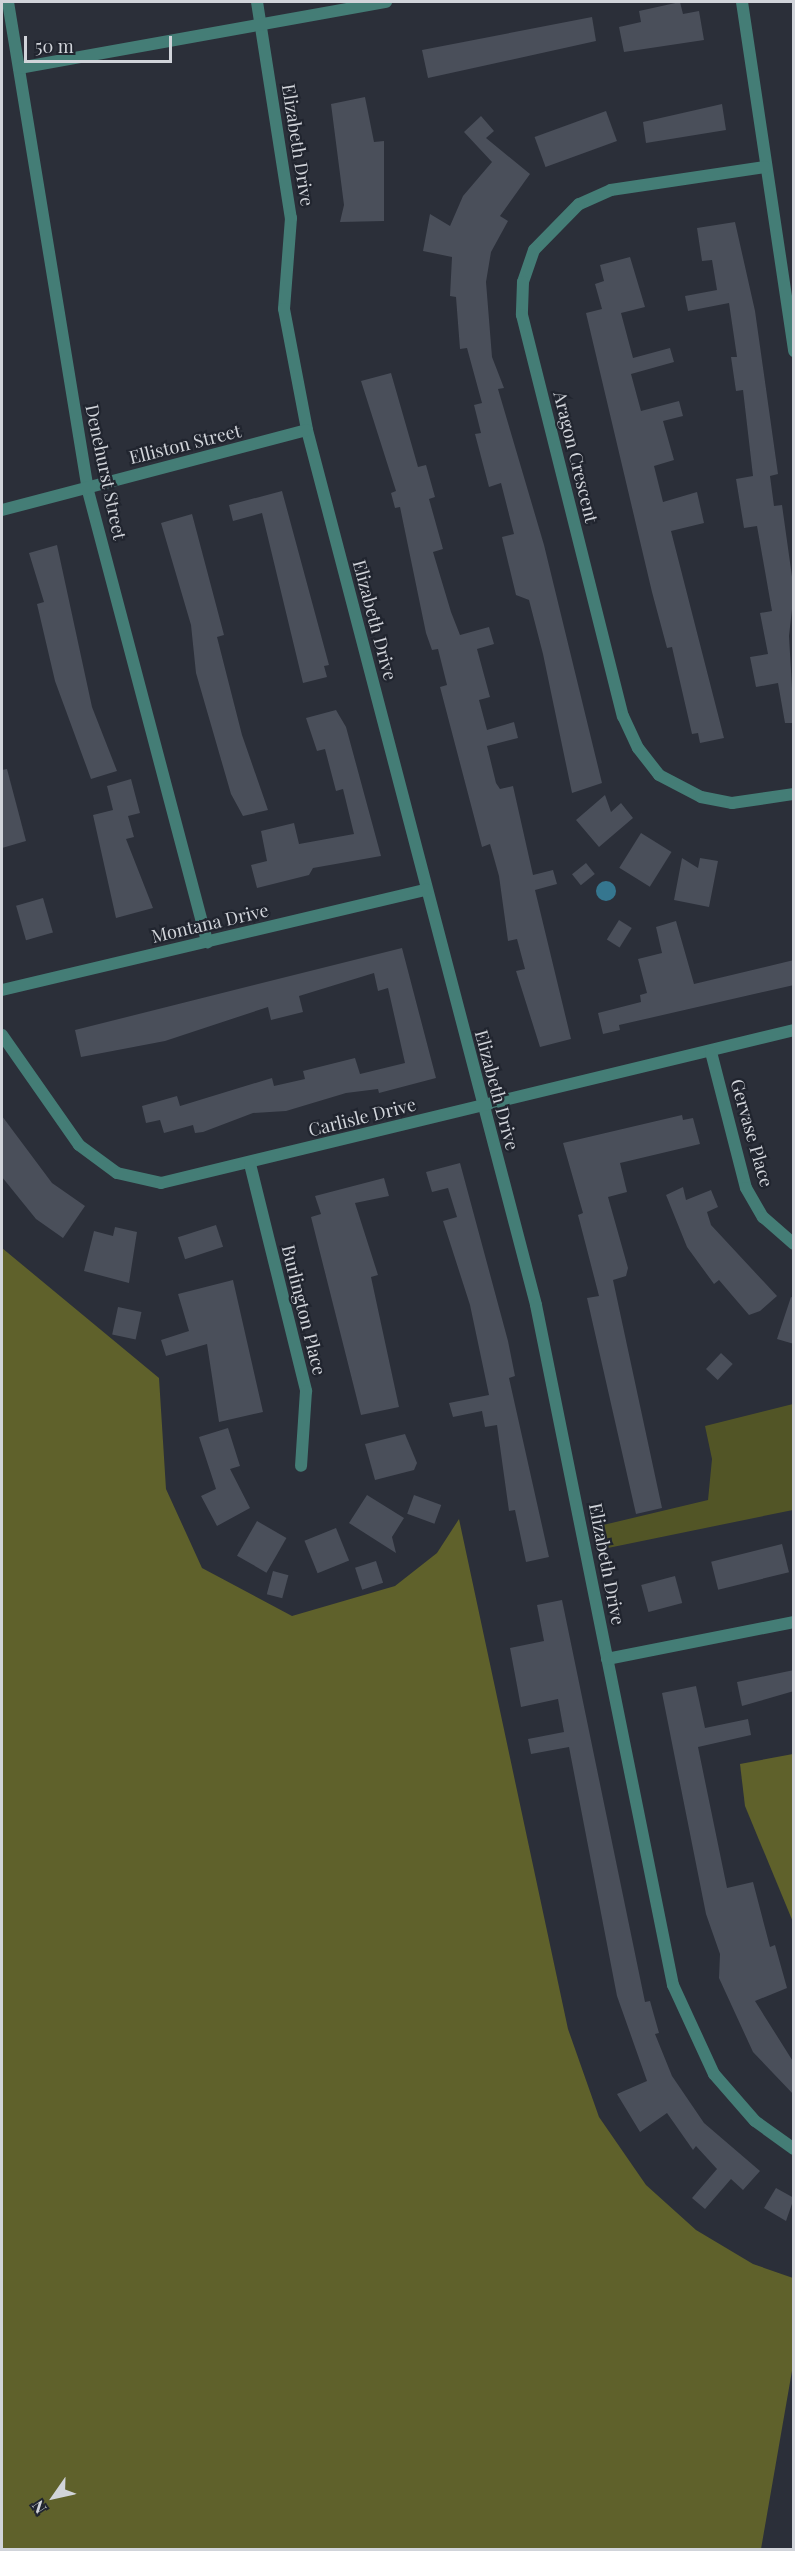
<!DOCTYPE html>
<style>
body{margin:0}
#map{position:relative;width:795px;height:2551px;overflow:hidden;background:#2b2f39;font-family:"Playfair Display",serif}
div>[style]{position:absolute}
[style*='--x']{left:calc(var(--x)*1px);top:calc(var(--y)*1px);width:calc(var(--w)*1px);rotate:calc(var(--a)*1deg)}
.green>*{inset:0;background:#525526}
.forest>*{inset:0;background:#5f612b}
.water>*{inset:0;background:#35768f}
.round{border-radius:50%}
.building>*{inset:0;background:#4a4f5a;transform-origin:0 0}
.minor>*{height:12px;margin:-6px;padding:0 6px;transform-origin:6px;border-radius:6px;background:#447d76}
span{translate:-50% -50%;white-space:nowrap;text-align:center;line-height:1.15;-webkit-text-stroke:4.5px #21252f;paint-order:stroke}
.street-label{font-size:18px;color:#d1d4da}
.frame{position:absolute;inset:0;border:3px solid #d1d4da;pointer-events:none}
.north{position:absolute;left:24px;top:2467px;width:60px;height:60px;-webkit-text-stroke:4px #21252f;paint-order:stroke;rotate:236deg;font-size:16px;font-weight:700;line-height:24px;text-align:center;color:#d1d4da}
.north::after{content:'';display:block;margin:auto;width:21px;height:27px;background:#d1d4da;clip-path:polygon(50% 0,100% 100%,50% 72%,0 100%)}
.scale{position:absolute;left:24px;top:36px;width:148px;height:27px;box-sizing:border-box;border:3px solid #d1d4da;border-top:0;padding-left:8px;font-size:18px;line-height:21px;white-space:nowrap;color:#d1d4da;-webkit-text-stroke:4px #21252f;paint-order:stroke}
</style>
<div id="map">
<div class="green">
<div style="clip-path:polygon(793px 1404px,793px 1510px,603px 1549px,599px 1526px,708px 1500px,712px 1459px,705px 1426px)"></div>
</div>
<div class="forest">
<div style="clip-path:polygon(2px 1248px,159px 1378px,166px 1489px,202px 1568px,292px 1616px,395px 1586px,437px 1553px,459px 1519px,568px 2029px,599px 2117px,646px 2185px,696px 2230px,753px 2264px,793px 2278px,793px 2365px,761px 2549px,2px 2549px)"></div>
<div style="clip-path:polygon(793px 1754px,794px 1754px,793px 1922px,745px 1806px,740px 1764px)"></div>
</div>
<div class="water">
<div class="round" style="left:596px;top:881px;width:20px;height:20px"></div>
</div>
<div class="building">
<div style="clip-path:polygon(680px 2px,683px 14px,699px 11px,704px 40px,624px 52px,619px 27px,641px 22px,639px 11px)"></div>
<div style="clip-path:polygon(592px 17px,596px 41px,428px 78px,422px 50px)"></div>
<div style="clip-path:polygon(365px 97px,374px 142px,384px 141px,384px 221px,340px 222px,344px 205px,331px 104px)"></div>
<div style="clip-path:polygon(722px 104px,726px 130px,646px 143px,643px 122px)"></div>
<div style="left:606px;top:111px;width:32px;height:76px;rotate:70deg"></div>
<div style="clip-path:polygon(481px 116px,494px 131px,486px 138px,530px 174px,500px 216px,508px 221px,491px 252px,486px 282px,492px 357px,504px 388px,498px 389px,544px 545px,602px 783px,572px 793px,543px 654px,529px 600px,516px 595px,502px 537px,514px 534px,501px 483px,489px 487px,475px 434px,481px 433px,474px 405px,482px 403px,467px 348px,460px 349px,456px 297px,450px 296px,452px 257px,423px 251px,430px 214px,450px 226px,463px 196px,492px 162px,464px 132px)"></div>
<div style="clip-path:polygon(735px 222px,755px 311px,778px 474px,770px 476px,774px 506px,782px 505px,794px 591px,789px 636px,794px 723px,785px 723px,778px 683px,756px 687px,750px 657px,768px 654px,760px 613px,772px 611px,757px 526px,744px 528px,736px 479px,753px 476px,743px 390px,736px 391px,731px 357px,737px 357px,729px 303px,688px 311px,685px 296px,717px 290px,712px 260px,702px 261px,697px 228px)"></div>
<div style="clip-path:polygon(630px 257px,645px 307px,621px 313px,633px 358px,670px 348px,674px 362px,631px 374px,641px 411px,679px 401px,683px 416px,663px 421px,674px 460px,654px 466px,663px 502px,697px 492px,704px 523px,671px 531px,724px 738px,700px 743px,698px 733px,692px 734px,672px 647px,667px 648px,652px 592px,586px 313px,602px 309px,595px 284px,604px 281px,600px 265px)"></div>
<div style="clip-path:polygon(391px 373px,418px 467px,426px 465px,435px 497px,429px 499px,443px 549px,433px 552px,451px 612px,460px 635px,489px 627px,494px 644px,477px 649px,490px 697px,479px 700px,487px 730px,514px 722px,518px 738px,487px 746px,496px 783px,500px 789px,513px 786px,533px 875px,553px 870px,557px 884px,535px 890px,571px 1039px,540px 1047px,516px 971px,525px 969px,517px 939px,508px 941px,499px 876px,490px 844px,482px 847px,440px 687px,447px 685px,438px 649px,432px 650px,426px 633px,400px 507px,395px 508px,391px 493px,396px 491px,361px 381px)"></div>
<div style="clip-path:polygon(282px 491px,329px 665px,324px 666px,327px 677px,303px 683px,262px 513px,233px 521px,229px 505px)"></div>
<div style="clip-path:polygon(192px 514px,224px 635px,217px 637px,242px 735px,268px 810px,243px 816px,231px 794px,196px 673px,191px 625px,161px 523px)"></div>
<div style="clip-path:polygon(57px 545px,92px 707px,117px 771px,91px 779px,55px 681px,37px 604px,44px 602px,29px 553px)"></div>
<div style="clip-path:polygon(336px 710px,346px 727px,381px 856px,313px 868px,309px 875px,257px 888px,251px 865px,267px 861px,261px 831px,294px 823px,299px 844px,354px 834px,343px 789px,336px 791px,325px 749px,317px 751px,306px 718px)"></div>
<div style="clip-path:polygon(7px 769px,26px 841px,2px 848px,2px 770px)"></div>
<div style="clip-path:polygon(131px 779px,140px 813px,128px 816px,134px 837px,126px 839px,153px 908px,116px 918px,93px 815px,113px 810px,107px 786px)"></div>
<div style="clip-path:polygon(605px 795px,611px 812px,621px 803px,633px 818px,599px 847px,576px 820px)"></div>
<div style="left:641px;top:833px;width:36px;height:41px;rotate:32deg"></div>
<div style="clip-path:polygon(682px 858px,698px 868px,700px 858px,718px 861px,709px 907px,674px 900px)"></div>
<div style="left:586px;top:863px;width:14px;height:18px;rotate:51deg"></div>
<div style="left:43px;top:898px;width:36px;height:28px;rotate:74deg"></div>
<div style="left:619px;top:920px;width:15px;height:23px;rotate:32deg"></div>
<div style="clip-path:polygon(676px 921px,694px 984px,794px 960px,794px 985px,619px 1025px,620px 1030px,603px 1034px,598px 1013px,641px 1002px,640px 995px,647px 993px,638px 959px,662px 953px,656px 927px)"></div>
<div style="clip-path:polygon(402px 948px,436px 1078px,379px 1093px,378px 1089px,346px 1093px,286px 1111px,253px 1113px,203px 1132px,195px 1133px,193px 1125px,164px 1133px,160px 1120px,146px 1123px,142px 1106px,177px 1096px,180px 1106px,272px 1078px,274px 1086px,305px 1079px,303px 1071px,355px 1058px,360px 1074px,405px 1063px,388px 988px,378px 991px,374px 973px,299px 996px,303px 1012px,271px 1020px,268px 1007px,165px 1041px,81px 1057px,75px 1030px)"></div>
<div style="clip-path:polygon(682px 1115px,683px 1120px,693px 1118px,700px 1144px,620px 1163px,627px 1192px,608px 1197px,628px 1268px,626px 1276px,613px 1280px,662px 1508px,636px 1514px,587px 1298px,599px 1296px,578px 1215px,583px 1213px,563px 1143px)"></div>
<div style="clip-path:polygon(2px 1116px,52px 1183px,85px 1206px,63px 1238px,36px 1219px,2px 1177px)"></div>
<div style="clip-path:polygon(460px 1163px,508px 1341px,515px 1376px,509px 1378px,549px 1557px,526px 1562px,515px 1510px,509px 1511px,497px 1425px,485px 1427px,482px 1411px,453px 1417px,449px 1403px,489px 1395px,470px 1305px,443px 1221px,457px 1217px,448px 1188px,432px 1192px,426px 1172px)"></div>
<div style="clip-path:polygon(384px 1178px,389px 1196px,355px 1203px,378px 1275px,371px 1277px,399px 1407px,361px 1415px,311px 1217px,321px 1214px,315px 1196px)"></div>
<div style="clip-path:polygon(683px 1187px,686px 1200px,711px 1190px,718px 1207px,707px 1212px,711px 1225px,777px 1296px,760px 1311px,749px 1315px,719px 1280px,714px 1284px,687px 1247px,666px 1195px)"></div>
<div style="left:216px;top:1225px;width:23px;height:40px;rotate:72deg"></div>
<div style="clip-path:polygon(115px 1227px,137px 1232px,129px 1283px,84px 1271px,94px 1231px,113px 1236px)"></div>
<div style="clip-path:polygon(233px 1280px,263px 1412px,219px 1422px,207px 1344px,166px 1356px,161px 1340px,189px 1331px,178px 1294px)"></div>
<div style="clip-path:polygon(791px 1297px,794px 1298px,794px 1344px,777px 1339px)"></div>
<div style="left:118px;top:1307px;width:24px;height:28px;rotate:12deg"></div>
<div style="left:721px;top:1353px;width:16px;height:22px;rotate:43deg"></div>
<div style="clip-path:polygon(228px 1428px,240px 1466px,230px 1469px,250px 1508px,217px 1526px,201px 1496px,216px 1489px,199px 1437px)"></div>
<div style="clip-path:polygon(405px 1434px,417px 1463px,414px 1470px,375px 1480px,365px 1444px)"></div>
<div style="clip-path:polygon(367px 1495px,404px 1518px,392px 1537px,396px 1553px,349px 1523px)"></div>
<div style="left:414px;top:1495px;width:29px;height:20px;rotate:20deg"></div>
<div style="left:257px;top:1521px;width:34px;height:40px;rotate:30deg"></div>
<div style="left:336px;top:1528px;width:35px;height:34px;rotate:68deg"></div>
<div style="left:782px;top:1544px;width:29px;height:73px;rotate:76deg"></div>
<div style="left:376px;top:1561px;width:23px;height:22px;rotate:72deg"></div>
<div style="left:273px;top:1571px;width:16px;height:24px;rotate:15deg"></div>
<div style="left:675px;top:1576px;width:28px;height:35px;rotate:75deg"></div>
<div style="clip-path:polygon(562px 1600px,645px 2002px,650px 2001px,659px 2033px,655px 2034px,672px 2076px,704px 2123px,760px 2171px,743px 2190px,731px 2179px,705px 2209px,692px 2198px,717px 2169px,696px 2146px,693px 2150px,667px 2113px,640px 2132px,617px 2094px,647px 2081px,617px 1996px,569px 1747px,531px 1754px,528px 1739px,564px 1732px,558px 1699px,521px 1707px,510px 1648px,544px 1641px,537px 1605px)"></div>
<div style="clip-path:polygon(794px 1670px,794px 1691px,742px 1706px,737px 1682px)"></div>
<div style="clip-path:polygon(696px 1686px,705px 1728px,748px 1719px,751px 1735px,698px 1747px,727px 1888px,753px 1882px,770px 1947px,775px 1945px,787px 1988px,755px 2001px,794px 2063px,794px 2095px,753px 2052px,719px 1978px,720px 1954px,706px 1914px,662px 1693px)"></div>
<div style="clip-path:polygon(776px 2188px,794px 2198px,786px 2221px,764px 2208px)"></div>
</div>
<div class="minor">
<div style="--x:8;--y:2;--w:491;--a:80.7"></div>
<div style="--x:87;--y:487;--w:471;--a:75.2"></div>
<div style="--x:257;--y:2;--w:219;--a:81.1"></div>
<div style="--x:291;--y:218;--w:91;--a:94.4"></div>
<div style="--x:284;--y:309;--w:123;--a:79.2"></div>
<div style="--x:307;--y:430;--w:904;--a:75.33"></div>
<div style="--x:536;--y:1305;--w:694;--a:78.61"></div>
<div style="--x:673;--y:1985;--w:98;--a:65.3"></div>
<div style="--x:714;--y:2074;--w:62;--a:48.9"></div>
<div style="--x:755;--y:2121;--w:48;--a:35.7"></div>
<div style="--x:742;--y:2;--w:353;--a:81.5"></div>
<div style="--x:19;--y:68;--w:373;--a:-10.2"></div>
<div style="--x:765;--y:167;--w:156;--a:171.5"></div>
<div style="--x:611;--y:190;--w:35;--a:156"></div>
<div style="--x:579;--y:204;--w:64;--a:134.4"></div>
<div style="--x:534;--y:250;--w:34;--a:109"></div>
<div style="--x:523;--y:282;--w:33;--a:92"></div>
<div style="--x:522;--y:315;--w:414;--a:75.9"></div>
<div style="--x:623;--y:716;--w:35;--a:65"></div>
<div style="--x:638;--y:748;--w:34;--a:52"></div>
<div style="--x:659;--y:775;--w:47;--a:27.6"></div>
<div style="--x:701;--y:797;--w:32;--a:11"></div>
<div style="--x:732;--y:803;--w:63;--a:-8.3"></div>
<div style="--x:2;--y:510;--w:315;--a:-14.7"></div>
<div style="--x:2;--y:990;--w:436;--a:-13.3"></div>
<div style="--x:2;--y:1035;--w:134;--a:55"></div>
<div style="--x:79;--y:1145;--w:47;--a:36.4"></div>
<div style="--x:117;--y:1173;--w:45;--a:12.8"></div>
<div style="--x:161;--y:1183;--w:651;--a:-13.59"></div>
<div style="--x:711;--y:1052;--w:140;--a:75.6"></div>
<div style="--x:746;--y:1188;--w:34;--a:60"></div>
<div style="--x:763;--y:1217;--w:41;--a:41.1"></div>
<div style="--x:250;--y:1164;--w:234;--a:76.1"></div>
<div style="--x:306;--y:1391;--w:75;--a:93.8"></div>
<div style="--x:607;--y:1659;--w:191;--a:-11.2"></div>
</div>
<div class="street-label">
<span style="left:298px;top:145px;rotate:81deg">Elizabeth Drive</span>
<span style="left:185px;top:444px;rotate:-14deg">Elliston Street</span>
<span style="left:576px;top:457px;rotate:76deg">Aragon Crescent</span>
<span style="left:106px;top:472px;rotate:78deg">Denehurst Street</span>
<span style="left:375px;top:620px;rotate:75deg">Elizabeth Drive</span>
<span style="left:210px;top:923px;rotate:-13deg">Montana Drive</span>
<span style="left:497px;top:1090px;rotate:75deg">Elizabeth Drive</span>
<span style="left:362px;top:1117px;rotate:-14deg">Carlisle Drive</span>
<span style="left:752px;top:1133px;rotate:74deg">Gervase Place</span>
<span style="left:304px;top:1310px;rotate:76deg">Burlington Place</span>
<span style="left:607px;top:1564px;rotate:79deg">Elizabeth Drive</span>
</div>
<div class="frame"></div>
<div class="north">N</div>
<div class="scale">50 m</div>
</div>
